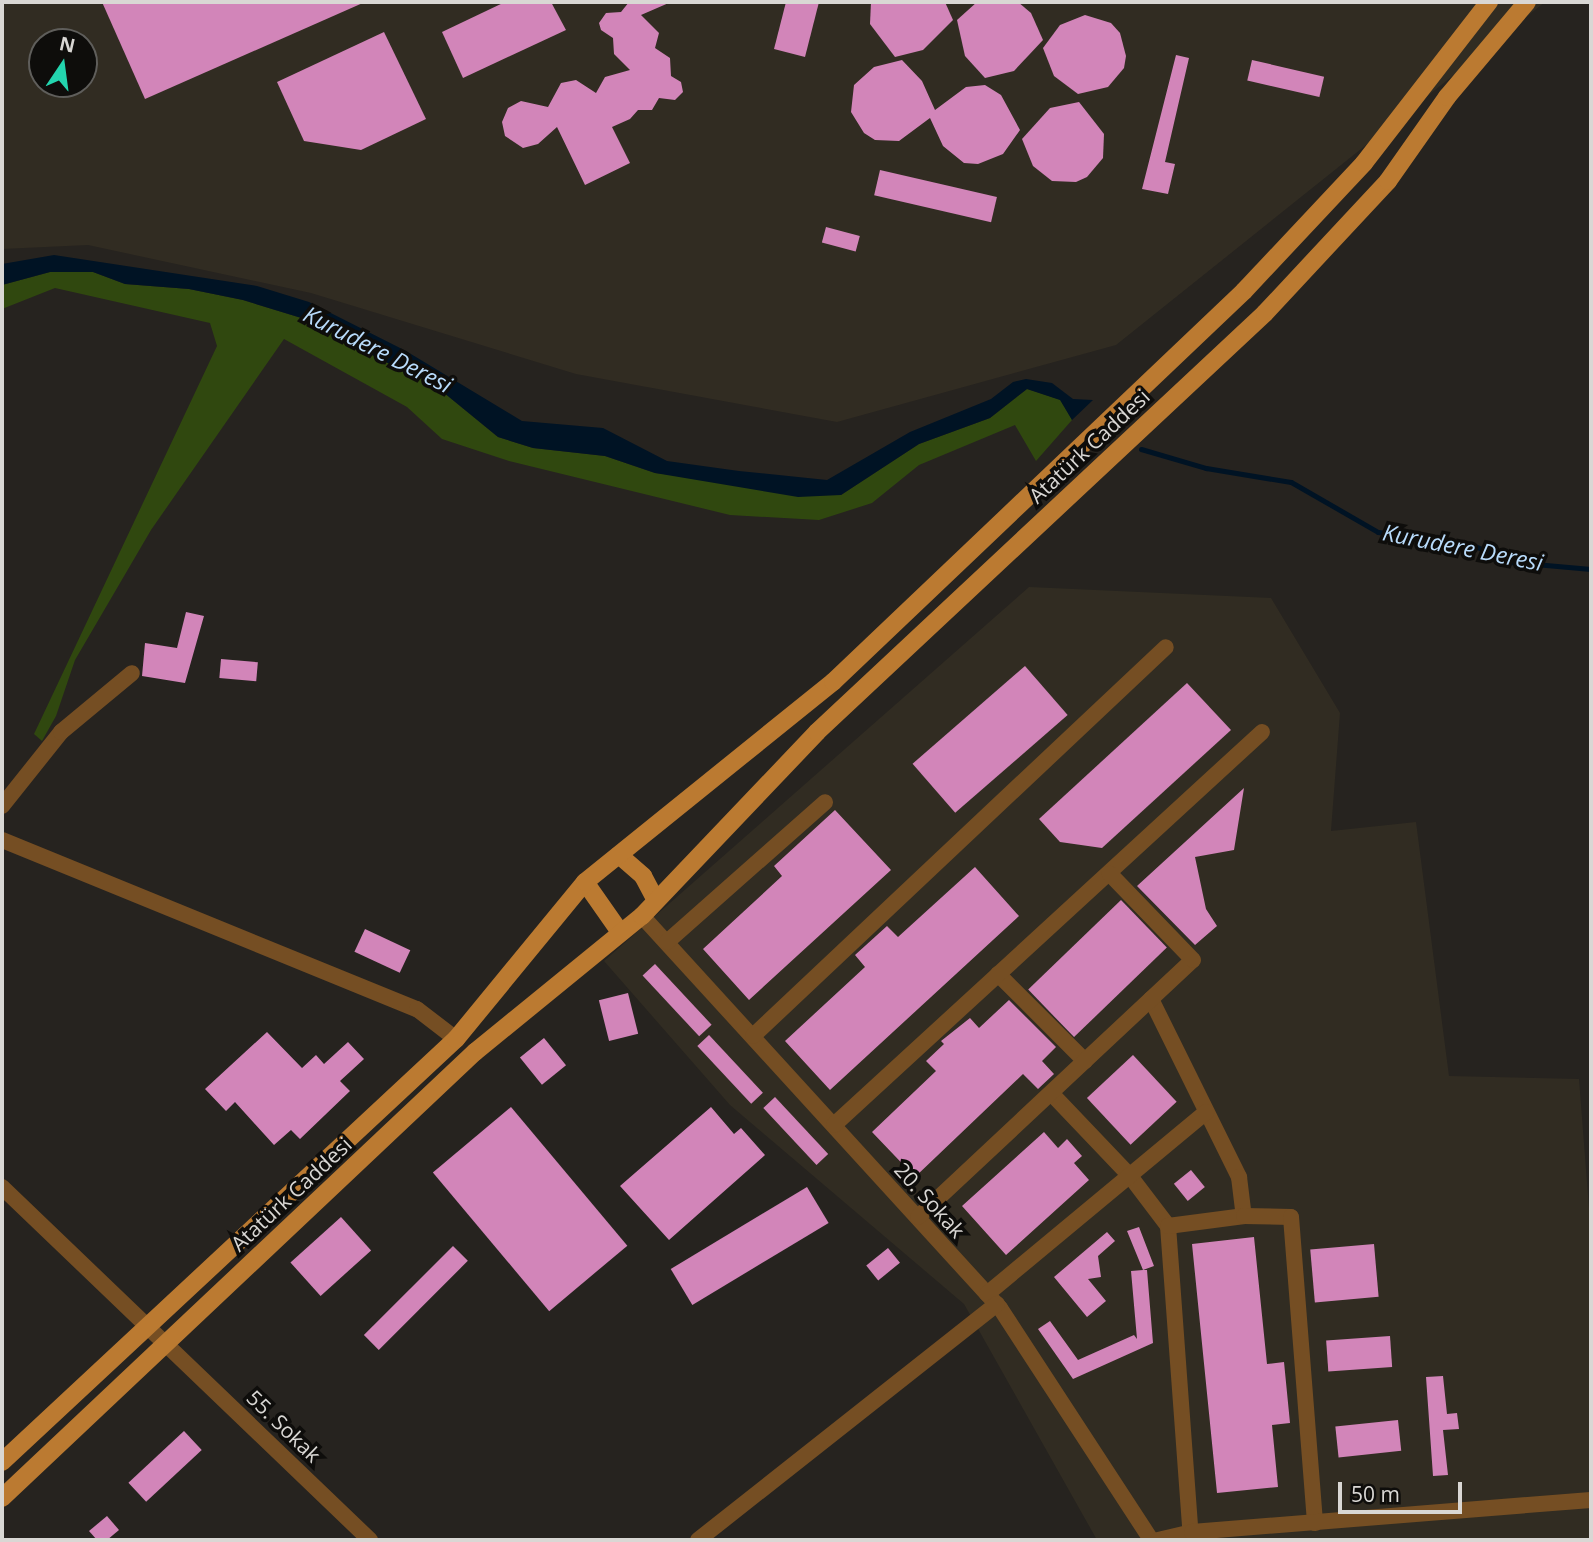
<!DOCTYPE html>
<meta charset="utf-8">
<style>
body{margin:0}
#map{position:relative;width:1593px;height:1542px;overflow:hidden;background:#26231f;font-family:"Open Sans",sans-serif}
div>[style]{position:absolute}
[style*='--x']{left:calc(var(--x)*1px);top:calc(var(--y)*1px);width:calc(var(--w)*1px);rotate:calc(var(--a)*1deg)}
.built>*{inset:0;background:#312c22}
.green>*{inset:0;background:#30480f}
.water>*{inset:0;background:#001324}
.stream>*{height:5px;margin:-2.5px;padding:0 2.5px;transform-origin:2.5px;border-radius:2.5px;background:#001324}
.building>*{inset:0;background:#d285b9;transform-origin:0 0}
.street>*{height:16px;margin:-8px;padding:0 8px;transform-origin:8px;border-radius:8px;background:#754e23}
.primary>*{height:18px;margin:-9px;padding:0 9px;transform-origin:9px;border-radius:9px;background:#bb7a31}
span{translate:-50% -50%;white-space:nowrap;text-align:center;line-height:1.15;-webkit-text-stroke:7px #0e0d0b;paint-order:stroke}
.street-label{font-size:21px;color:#d9d7d4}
.water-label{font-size:23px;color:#b8dbfb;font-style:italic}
.frame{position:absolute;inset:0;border:4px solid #d9d7d4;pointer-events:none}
.north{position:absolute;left:28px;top:28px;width:70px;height:70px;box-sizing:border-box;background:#0e0d0b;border:2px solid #5f5e5b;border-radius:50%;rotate:13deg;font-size:19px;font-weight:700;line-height:28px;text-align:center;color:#d9d7d4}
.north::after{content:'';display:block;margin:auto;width:24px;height:32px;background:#23d5af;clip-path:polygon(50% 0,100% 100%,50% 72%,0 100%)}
.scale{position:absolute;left:1338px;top:1482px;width:124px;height:32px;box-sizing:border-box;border:4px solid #d9d7d4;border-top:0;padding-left:9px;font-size:21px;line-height:24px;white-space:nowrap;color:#d9d7d4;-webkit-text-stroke:5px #0e0d0b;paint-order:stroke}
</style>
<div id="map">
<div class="built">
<div style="clip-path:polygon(evenodd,2px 2px,1545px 2px,1116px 345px,837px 422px,576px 374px,311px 293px,88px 245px,2px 249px,2px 2px,42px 42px,84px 42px,84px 84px,42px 84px,42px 42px)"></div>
<div style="clip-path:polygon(1029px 587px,1271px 598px,1340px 713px,1331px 831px,1416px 822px,1449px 1076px,1579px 1079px,1591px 1234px,1591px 1540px,1097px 1540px,964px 1304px,730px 1105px,604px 961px)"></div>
</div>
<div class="green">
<div style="clip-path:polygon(50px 272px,93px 272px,125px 284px,189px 289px,243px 300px,321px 324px,379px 359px,432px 383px,498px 437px,533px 448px,605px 456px,655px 473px,841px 495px,919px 444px,990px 418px,1027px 389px,1061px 400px,1072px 420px,1036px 461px,1015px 425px,919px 465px,872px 503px,819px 520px,730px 515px,509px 461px,442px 439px,407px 407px,284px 339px,151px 530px,75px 660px,56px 716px,42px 741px,34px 734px,217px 346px,210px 323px,55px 288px,2px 309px,2px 285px)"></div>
</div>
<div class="water">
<div style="clip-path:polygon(54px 255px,257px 286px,309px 302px,406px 351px,522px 421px,603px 428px,667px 461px,739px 471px,827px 480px,910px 432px,991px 399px,1013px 382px,1026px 379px,1052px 383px,1073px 399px,1093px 400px,1072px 420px,1060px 400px,1027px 389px,990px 418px,919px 444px,841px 495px,798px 497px,655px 473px,605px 456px,533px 448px,498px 437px,432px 383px,379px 359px,321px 324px,243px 300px,189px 289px,125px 284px,93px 272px,50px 272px,2px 285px,2px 264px)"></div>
</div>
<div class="stream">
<div style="--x:1141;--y:449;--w:68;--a:16.3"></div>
<div style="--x:1206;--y:468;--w:86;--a:9.4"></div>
<div style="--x:1291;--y:482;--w:100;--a:29.9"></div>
<div style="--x:1378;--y:532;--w:93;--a:7.4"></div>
<div style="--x:1470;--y:544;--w:46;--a:23.2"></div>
<div style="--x:1512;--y:562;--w:79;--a:5.1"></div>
</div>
<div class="building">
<div style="clip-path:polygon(102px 2px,365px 2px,145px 99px)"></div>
<div style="clip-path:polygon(505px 2px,551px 2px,566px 30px,463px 78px,442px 32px)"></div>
<div style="clip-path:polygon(629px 2px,671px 2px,641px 15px,659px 33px,655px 48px,670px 58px,671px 76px,681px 82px,683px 92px,675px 100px,659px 98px,652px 110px,638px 110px,630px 119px,612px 127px,630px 163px,585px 185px,557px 127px,538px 144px,523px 148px,505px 136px,502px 122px,508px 108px,521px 101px,548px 107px,561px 83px,576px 80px,596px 93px,605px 77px,630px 70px,614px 54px,613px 38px,601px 30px,599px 23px,606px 13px,621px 12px)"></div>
<div style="clip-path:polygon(786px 2px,819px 2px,805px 57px,774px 49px)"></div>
<div style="clip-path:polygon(871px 2px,945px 2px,953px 20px,923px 50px,895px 57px,870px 24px)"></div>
<div style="clip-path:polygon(977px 2px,1018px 2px,1031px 13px,1043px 40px,1014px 71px,985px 78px,965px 56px,957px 20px)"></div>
<div style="clip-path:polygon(1085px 15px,1111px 23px,1120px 33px,1126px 56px,1124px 68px,1108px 87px,1078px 94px,1054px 76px,1043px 48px,1060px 25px)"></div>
<div style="clip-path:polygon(384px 32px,426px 119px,361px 150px,304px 141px,277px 82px)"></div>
<div style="clip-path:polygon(1176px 55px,1189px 58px,1165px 162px,1175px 164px,1168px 194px,1142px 189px)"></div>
<div style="clip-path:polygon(902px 60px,922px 81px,935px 110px,966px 87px,985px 85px,1001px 95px,1020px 130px,1003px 154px,978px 164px,964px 163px,943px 146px,930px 118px,899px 141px,875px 140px,864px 133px,851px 112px,854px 85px,874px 67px)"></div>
<div style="left:1252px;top:60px;width:74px;height:21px;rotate:13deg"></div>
<div style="clip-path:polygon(1079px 102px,1104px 134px,1103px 158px,1087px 177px,1076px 182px,1052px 181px,1033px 166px,1022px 139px,1050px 108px)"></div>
<div style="left:880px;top:170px;width:120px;height:26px;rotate:13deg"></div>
<div style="left:826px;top:227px;width:35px;height:16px;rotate:15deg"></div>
<div style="clip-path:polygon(186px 612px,204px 616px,185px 683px,142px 676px,145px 643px,177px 648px)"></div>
<div style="left:221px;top:659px;width:37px;height:19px;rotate:5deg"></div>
<div style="left:1025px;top:666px;width:65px;height:149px;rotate:49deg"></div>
<div style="clip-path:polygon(1187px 683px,1231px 730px,1102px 848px,1060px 842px,1039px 819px)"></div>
<div style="clip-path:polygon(1244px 788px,1234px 850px,1195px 857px,1206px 909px,1217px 926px,1195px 945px,1137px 886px)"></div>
<div style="clip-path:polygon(835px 810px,891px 870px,749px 1000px,703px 949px,782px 876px,774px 866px)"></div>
<div style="clip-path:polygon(975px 867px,1019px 916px,830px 1090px,785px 1041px,865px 967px,855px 955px,887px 926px,898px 937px)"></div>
<div style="left:1121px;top:900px;width:66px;height:129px;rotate:46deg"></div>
<div style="left:365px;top:929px;width:50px;height:25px;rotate:25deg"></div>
<div style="left:655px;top:964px;width:83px;height:17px;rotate:47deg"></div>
<div style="left:628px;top:993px;width:42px;height:30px;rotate:76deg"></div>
<div style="clip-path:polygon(1009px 1000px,1056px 1047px,1042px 1061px,1054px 1074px,1038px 1089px,1023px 1074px,915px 1177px,872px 1132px,936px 1071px,926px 1061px,944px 1044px,941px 1041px,970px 1018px,979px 1028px)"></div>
<div style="clip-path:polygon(267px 1032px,302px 1068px,316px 1055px,324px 1064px,348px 1042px,364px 1059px,340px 1081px,350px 1091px,300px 1139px,291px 1130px,274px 1145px,235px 1102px,226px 1111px,205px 1089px)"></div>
<div style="left:709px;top:1035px;width:79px;height:16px;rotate:47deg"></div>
<div style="left:544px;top:1038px;width:35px;height:31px;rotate:51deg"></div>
<div style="left:1133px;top:1055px;width:64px;height:63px;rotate:47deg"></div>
<div style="left:775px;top:1097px;width:78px;height:16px;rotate:47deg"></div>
<div style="left:511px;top:1107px;width:181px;height:102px;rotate:50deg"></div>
<div style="clip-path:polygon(711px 1107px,734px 1134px,741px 1128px,765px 1155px,669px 1240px,620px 1186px)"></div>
<div style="clip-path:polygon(1044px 1132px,1058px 1148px,1067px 1139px,1082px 1156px,1074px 1163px,1089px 1180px,1006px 1255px,962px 1206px)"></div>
<div style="left:1191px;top:1170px;width:22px;height:22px;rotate:51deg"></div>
<div style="left:807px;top:1187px;width:42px;height:159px;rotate:59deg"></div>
<div style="left:341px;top:1217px;width:45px;height:68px;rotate:48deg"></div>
<div style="clip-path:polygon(1139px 1227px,1154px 1266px,1143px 1270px,1147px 1270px,1153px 1343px,1073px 1379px,1038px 1329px,1050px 1321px,1078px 1360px,1134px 1335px,1137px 1339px,1131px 1271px,1143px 1270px,1127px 1231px)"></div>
<div style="clip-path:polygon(1107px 1232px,1115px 1241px,1098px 1256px,1101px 1277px,1088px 1279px,1106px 1301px,1087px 1317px,1054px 1277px)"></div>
<div style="clip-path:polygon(1254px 1237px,1267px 1364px,1284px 1362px,1290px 1423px,1272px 1425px,1278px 1487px,1217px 1493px,1192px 1244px)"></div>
<div style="left:1374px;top:1244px;width:53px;height:64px;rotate:85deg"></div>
<div style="left:453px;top:1246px;width:21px;height:126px;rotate:45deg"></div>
<div style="left:888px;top:1248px;width:19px;height:28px;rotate:51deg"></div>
<div style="left:1390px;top:1336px;width:31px;height:64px;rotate:86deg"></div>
<div style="clip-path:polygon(1443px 1376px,1447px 1414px,1457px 1413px,1459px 1429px,1443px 1430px,1448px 1475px,1433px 1476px,1426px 1377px)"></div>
<div style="left:1398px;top:1420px;width:31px;height:63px;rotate:84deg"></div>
<div style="left:184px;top:1431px;width:26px;height:76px;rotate:47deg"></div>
<div style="clip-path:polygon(107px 1516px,119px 1530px,107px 1540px,97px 1540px,89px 1531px)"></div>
</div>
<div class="street">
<div style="--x:2;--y:806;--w:95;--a:-51.4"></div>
<div style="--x:61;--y:732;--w:92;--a:-39.7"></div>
<div style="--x:2;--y:840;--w:448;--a:22.2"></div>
<div style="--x:417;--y:1009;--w:49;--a:37.6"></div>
<div style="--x:642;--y:916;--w:531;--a:47.6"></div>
<div style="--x:1000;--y:1308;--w:277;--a:56.9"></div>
<div style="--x:667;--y:942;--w:211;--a:-41.5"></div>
<div style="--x:998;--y:974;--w:123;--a:45"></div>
<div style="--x:1151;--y:999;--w:199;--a:63.7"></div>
<div style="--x:1239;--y:1177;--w:39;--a:83"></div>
<div style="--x:753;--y:1036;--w:567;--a:-43.29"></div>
<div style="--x:1051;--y:1093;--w:115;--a:46.4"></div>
<div style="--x:1130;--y:1176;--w:63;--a:52.8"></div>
<div style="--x:1168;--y:1226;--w:315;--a:85.8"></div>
<div style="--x:834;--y:1125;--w:581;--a:-42.56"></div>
<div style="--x:2;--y:1187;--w:510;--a:43.81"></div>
<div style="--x:918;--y:1217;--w:376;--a:-43.1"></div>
<div style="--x:1193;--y:960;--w:120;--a:-134"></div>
<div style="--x:1168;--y:1226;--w:77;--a:-7.5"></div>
<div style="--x:1244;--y:1216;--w:47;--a:1.2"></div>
<div style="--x:1291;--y:1217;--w:307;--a:85.5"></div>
<div style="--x:987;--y:1294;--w:285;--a:-39.7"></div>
<div style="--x:698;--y:1540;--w:381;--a:-38.3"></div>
<div style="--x:1158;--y:1540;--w:35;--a:-13"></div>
<div style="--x:1192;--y:1532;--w:400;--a:-4.6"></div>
</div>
<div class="primary">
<div style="--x:619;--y:855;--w:32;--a:41"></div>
<div style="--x:643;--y:876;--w:26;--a:62"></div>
<div style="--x:585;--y:882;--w:61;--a:55"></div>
<div style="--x:2;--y:1462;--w:621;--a:-42.98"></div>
<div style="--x:456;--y:1039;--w:203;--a:-50.6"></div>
<div style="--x:585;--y:882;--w:319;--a:-38.9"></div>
<div style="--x:833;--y:682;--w:567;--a:-43.57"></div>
<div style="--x:1244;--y:291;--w:175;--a:-46.8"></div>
<div style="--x:1364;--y:163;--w:204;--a:-52.2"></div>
<div style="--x:2;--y:1498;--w:650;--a:-43.32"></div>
<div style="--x:475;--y:1052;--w:215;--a:-39.2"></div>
<div style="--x:642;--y:916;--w:254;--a:-46.4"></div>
<div style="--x:817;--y:732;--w:613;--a:-43.08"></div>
<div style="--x:1265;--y:313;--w:180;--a:-47"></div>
<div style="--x:1388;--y:181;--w:103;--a:-54.9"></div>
<div style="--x:1447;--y:97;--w:124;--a:-49.9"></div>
</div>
<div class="street-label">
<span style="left:1089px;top:446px;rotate:-43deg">Atatürk Caddesi</span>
<span style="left:291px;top:1194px;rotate:-43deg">Atatürk Caddesi</span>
<span style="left:930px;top:1200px;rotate:48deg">20. Sokak</span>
<span style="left:284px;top:1426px;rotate:44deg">55. Sokak</span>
</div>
<div class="water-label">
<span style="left:378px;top:349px;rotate:27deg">Kurudere Deresi</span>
<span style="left:1463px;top:547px;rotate:11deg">Kurudere Deresi</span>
</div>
<div class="frame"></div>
<div class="north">N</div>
<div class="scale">50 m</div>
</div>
